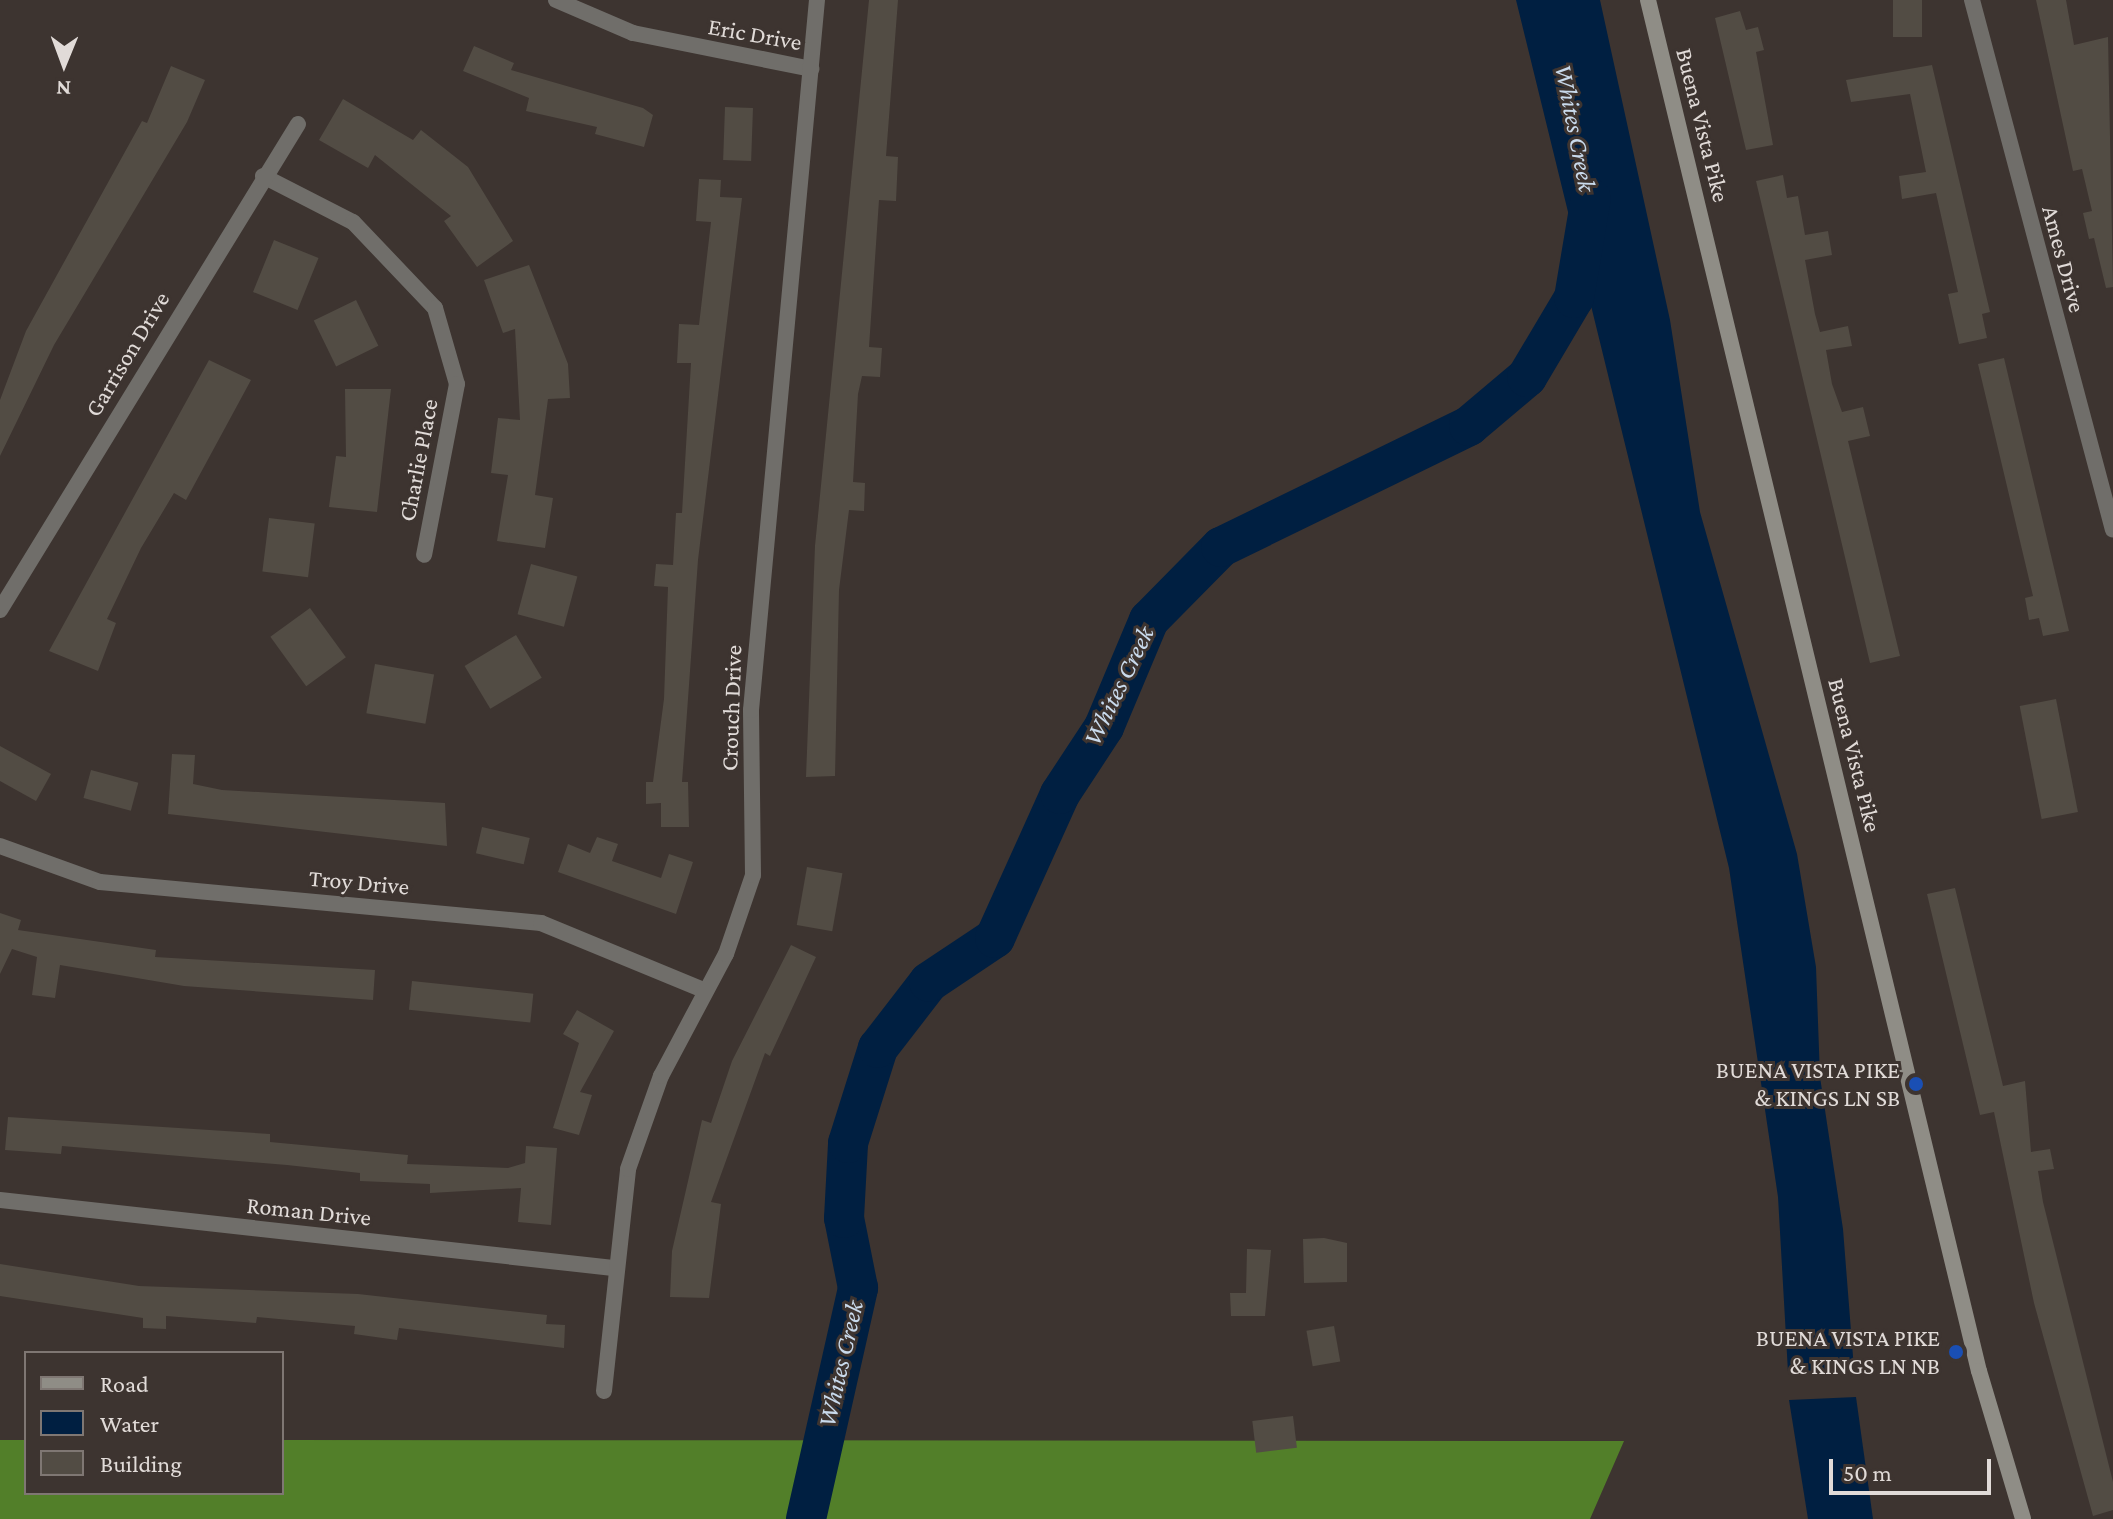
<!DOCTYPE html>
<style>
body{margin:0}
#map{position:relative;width:2113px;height:1519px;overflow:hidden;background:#3d3430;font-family:"Crimson Pro",serif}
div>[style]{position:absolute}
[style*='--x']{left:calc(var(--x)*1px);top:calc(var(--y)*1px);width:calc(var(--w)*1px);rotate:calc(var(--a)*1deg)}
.forest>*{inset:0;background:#527f29}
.water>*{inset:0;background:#001f41}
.river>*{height:40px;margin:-20px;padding:0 20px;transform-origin:20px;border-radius:20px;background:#001f41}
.building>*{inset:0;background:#524c44;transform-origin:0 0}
.minor>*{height:16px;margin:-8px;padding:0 8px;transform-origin:8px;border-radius:8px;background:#706e6a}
.secondary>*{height:16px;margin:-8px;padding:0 8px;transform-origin:8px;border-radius:8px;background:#8f8d86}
.dots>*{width:22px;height:22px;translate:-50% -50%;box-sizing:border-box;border:4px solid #3d3430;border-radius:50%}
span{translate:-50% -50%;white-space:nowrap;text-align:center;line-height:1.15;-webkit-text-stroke:6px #3d3430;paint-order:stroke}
.street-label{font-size:24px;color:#e1dbd8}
.poi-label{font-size:24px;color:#e1dbd8}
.right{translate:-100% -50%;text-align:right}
.water-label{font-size:26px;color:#c9daec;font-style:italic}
.legend{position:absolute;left:24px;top:1351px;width:260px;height:144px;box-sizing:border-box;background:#3d3430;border:2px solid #7f7773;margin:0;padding:10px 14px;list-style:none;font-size:24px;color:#e1dbd8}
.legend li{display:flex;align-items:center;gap:16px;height:40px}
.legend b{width:40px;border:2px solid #7f7773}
.north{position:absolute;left:24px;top:24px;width:80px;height:80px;-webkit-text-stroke:6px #3d3430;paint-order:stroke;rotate:181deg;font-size:22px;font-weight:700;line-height:32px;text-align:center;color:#e1dbd8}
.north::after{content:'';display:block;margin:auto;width:28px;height:36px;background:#e1dbd8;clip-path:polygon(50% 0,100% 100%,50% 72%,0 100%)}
.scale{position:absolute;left:1829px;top:1459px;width:162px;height:36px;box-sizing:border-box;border:4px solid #e1dbd8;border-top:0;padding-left:10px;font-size:24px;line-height:28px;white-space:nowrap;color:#e1dbd8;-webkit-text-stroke:6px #3d3430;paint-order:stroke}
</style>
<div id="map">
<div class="forest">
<div style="clip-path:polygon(0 1440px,26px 1440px,26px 1493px,282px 1493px,282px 1440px,1624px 1441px,1590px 1519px,0 1519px)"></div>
</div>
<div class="water">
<div style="clip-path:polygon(1516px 0,1600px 0,1670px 320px,1700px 512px,1797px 854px,1816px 967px,1820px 1077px,1843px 1229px,1854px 1369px,1788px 1372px,1778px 1197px,1729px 868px)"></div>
<div style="clip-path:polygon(1856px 1397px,1873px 1519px,1808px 1519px,1789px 1400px)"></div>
</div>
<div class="river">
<div style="--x:806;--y:1519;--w:237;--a:-77.3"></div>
<div style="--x:858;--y:1288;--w:71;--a:-101.3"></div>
<div style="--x:844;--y:1218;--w:75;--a:-86.9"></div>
<div style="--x:848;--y:1143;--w:100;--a:-72.5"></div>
<div style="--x:878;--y:1048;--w:83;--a:-52.3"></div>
<div style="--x:929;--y:982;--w:79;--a:-33.7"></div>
<div style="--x:995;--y:938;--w:158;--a:-65.7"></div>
<div style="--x:1060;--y:794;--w:80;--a:-56.7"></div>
<div style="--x:1104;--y:727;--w:116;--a:-67.2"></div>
<div style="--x:1149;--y:620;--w:103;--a:-45.4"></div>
<div style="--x:1221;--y:547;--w:276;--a:-26"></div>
<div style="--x:1469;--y:426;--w:76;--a:-40.2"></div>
<div style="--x:1527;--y:377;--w:92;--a:-59.3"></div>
<div style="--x:1574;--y:298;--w:101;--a:-80.4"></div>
</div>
<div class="building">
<div style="clip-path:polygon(869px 0,898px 0,886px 156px,898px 157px,896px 201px,879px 200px,869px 347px,882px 348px,880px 377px,862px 376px,858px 394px,853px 482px,865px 483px,864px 511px,849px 510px,839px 590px,835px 776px,806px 777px,815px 546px)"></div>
<div style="left:1893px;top:0;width:29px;height:37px"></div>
<div style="clip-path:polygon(2036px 0,2066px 0,2074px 45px,2108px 37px,2113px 287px,2106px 288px,2094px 238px,2089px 239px,2083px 213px,2092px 211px,2082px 169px,2073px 171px)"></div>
<div style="clip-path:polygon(1740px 11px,1746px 30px,1758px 27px,1764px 50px,1756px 52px,1773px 145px,1746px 150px,1715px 18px)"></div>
<div style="clip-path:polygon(474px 46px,514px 63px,511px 70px,643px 108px,653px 115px,644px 147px,595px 134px,597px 127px,526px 111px,529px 98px,463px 71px)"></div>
<div style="clip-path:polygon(1932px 65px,1990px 312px,1982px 314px,1987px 338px,1959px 344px,1948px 294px,1958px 292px,1936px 193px,1902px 199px,1899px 176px,1926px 172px,1910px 94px,1851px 102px,1846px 80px)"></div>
<div style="clip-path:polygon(171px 66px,205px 80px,187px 122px,54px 345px,0 456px,0 400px,26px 331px,142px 121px,147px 123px)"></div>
<div style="clip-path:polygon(343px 99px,413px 140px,421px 130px,468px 167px,513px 241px,477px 267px,444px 221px,451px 216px,375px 155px,368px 168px,319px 140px)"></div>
<div style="left:725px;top:107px;width:28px;height:53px;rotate:2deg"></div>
<div style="clip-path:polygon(1783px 175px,1787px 198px,1798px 196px,1805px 235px,1828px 231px,1832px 255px,1805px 260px,1815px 314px,1820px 332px,1848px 326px,1852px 346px,1826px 350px,1832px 384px,1842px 412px,1863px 407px,1870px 436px,1848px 441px,1900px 656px,1870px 663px,1756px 181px)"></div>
<div style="clip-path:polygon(699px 179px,721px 180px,720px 197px,742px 198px,698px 560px,682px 782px,688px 782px,689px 827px,661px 827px,661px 803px,646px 804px,646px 782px,653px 782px,664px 699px,668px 587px,654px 586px,656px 564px,673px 565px,676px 513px,682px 513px,691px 363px,677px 363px,679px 324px,699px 325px,711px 222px,696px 221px)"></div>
<div style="left:274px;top:240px;width:48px;height:56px;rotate:22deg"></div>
<div style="clip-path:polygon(529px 265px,568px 364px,570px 398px,548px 399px,535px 495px,553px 498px,545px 548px,497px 541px,508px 475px,491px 473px,498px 418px,520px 420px,515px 329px,503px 333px,484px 280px)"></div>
<div style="left:356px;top:300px;width:51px;height:47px;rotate:64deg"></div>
<div style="clip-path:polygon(2004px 358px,2069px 631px,2043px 636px,2039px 618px,2029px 620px,2025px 598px,2033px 596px,1978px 364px)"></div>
<div style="clip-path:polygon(209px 360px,251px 380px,186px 500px,174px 493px,141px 548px,107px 619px,116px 623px,98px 671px,49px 651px)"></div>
<div style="clip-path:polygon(345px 389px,391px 389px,377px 512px,329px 507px,336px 456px,346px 457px)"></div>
<div style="left:269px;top:518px;width:46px;height:54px;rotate:7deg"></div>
<div style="left:531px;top:564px;width:48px;height:52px;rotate:15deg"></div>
<div style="left:310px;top:608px;width:61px;height:49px;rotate:54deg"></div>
<div style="left:516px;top:635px;width:50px;height:60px;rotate:59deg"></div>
<div style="left:375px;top:664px;width:60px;height:50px;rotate:10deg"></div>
<div style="left:2056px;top:699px;width:115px;height:37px;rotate:79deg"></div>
<div style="clip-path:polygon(0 746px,51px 774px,36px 801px,0 781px)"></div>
<div style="clip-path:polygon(172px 754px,195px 755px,193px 784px,222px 790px,445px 803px,447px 846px,168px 814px)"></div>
<div style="left:91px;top:770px;width:49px;height:29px;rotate:15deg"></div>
<div style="left:482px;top:827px;width:49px;height:27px;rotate:13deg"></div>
<div style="clip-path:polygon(597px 837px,618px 844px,612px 861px,661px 878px,669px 854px,693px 862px,676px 914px,558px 872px,568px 844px,590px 853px)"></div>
<div style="left:807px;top:867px;width:36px;height:59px;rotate:10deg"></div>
<div style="clip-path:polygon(1955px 888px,2003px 1086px,2025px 1081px,2031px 1152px,2050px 1149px,2054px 1169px,2038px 1171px,2043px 1202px,2113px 1482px,2113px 1510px,2093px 1516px,2034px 1303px,1994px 1112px,1980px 1115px,1927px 894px)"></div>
<div style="clip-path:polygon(0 913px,21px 920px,18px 930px,156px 950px,155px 957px,375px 970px,373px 1000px,184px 986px,60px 965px,55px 998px,32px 995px,37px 957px,12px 949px,0 974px)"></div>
<div style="clip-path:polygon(791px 945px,816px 957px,770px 1056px,765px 1053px,711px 1202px,721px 1204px,709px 1298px,670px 1297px,672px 1251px,702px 1120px,711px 1123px,732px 1061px)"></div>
<div style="left:412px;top:981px;width:122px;height:29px;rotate:6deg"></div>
<div style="clip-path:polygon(577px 1010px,614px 1031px,580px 1092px,592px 1095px,579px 1135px,553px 1128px,579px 1043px,563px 1034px)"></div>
<div style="clip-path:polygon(8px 1117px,270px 1134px,270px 1142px,408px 1155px,407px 1164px,508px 1168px,525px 1163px,526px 1146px,557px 1148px,551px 1225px,518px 1222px,521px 1188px,430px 1193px,430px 1184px,360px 1181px,360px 1173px,287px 1165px,62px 1146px,61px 1154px,5px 1150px)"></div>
<div style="clip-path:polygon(1324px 1238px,1347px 1243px,1347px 1282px,1304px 1283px,1303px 1239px)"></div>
<div style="clip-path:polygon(1247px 1249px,1271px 1250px,1265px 1316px,1231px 1316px,1230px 1293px,1246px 1293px)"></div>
<div style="clip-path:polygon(0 1264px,139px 1286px,358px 1294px,547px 1315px,546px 1324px,565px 1325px,564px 1348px,399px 1328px,397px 1340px,354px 1334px,355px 1326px,257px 1317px,256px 1323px,166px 1316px,166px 1329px,143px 1328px,143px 1318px,0 1296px)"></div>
<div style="left:1334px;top:1326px;width:36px;height:28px;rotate:80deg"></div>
<div style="left:1293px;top:1416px;width:32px;height:41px;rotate:83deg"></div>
</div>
<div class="minor">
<div style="--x:556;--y:0;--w:84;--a:23.2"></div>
<div style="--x:633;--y:33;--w:182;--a:11.4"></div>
<div style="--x:1972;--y:0;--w:548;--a:75.1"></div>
<div style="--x:263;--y:176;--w:101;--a:27.1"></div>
<div style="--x:353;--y:222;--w:119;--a:46.4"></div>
<div style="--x:435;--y:308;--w:79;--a:73.9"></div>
<div style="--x:457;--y:384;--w:174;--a:100.9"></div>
<div style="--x:0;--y:610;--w:570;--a:-58.48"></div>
<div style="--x:0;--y:846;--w:106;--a:19.8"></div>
<div style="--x:100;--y:882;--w:443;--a:5.3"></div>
<div style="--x:541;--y:923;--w:178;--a:22.4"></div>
<div style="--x:0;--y:1200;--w:617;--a:6.33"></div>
<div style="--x:604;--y:1391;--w:223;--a:-83.8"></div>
<div style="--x:628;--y:1169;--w:99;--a:-70.5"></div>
<div style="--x:661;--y:1076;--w:138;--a:-62"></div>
<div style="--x:726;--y:954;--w:83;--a:-71.1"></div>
<div style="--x:753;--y:875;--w:165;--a:-90.7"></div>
<div style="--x:751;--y:710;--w:713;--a:-84.69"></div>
</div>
<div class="secondary">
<div style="--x:1648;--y:0;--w:1410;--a:76.43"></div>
<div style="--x:1979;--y:1371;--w:154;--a:73.4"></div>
</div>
<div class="dots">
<div style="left:1916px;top:1084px;background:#1a4fb4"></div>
<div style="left:1956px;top:1352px;background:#1a4fb4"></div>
</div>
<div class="street-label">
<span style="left:755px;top:34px;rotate:10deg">Eric Drive</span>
<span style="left:1703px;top:125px;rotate:76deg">Buena Vista Pike</span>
<span style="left:2064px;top:259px;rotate:75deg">Ames Drive</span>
<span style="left:127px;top:354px;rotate:-59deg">Garrison Drive</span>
<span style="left:418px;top:460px;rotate:-79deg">Charlie Place</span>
<span style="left:731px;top:708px;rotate:-88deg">Crouch Drive</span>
<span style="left:1855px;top:755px;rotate:76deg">Buena Vista Pike</span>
<span style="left:359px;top:882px;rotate:5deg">Troy Drive</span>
<span style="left:309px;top:1211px;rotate:6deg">Roman Drive</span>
</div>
<div class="poi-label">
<span class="right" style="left:1900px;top:1084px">BUENA VISTA PIKE<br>&amp; KINGS LN SB</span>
<span class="right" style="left:1940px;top:1352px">BUENA VISTA PIKE<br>&amp; KINGS LN NB</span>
</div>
<div class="water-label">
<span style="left:1575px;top:128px;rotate:79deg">Whites Creek</span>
<span style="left:1119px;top:686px;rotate:-64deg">Whites Creek</span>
<span style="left:841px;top:1364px;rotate:-77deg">Whites Creek</span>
</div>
<ul class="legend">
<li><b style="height:10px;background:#8f8d86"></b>Road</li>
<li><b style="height:22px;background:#001f41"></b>Water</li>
<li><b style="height:22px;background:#524c44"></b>Building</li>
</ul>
<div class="north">N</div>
<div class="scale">50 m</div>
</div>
